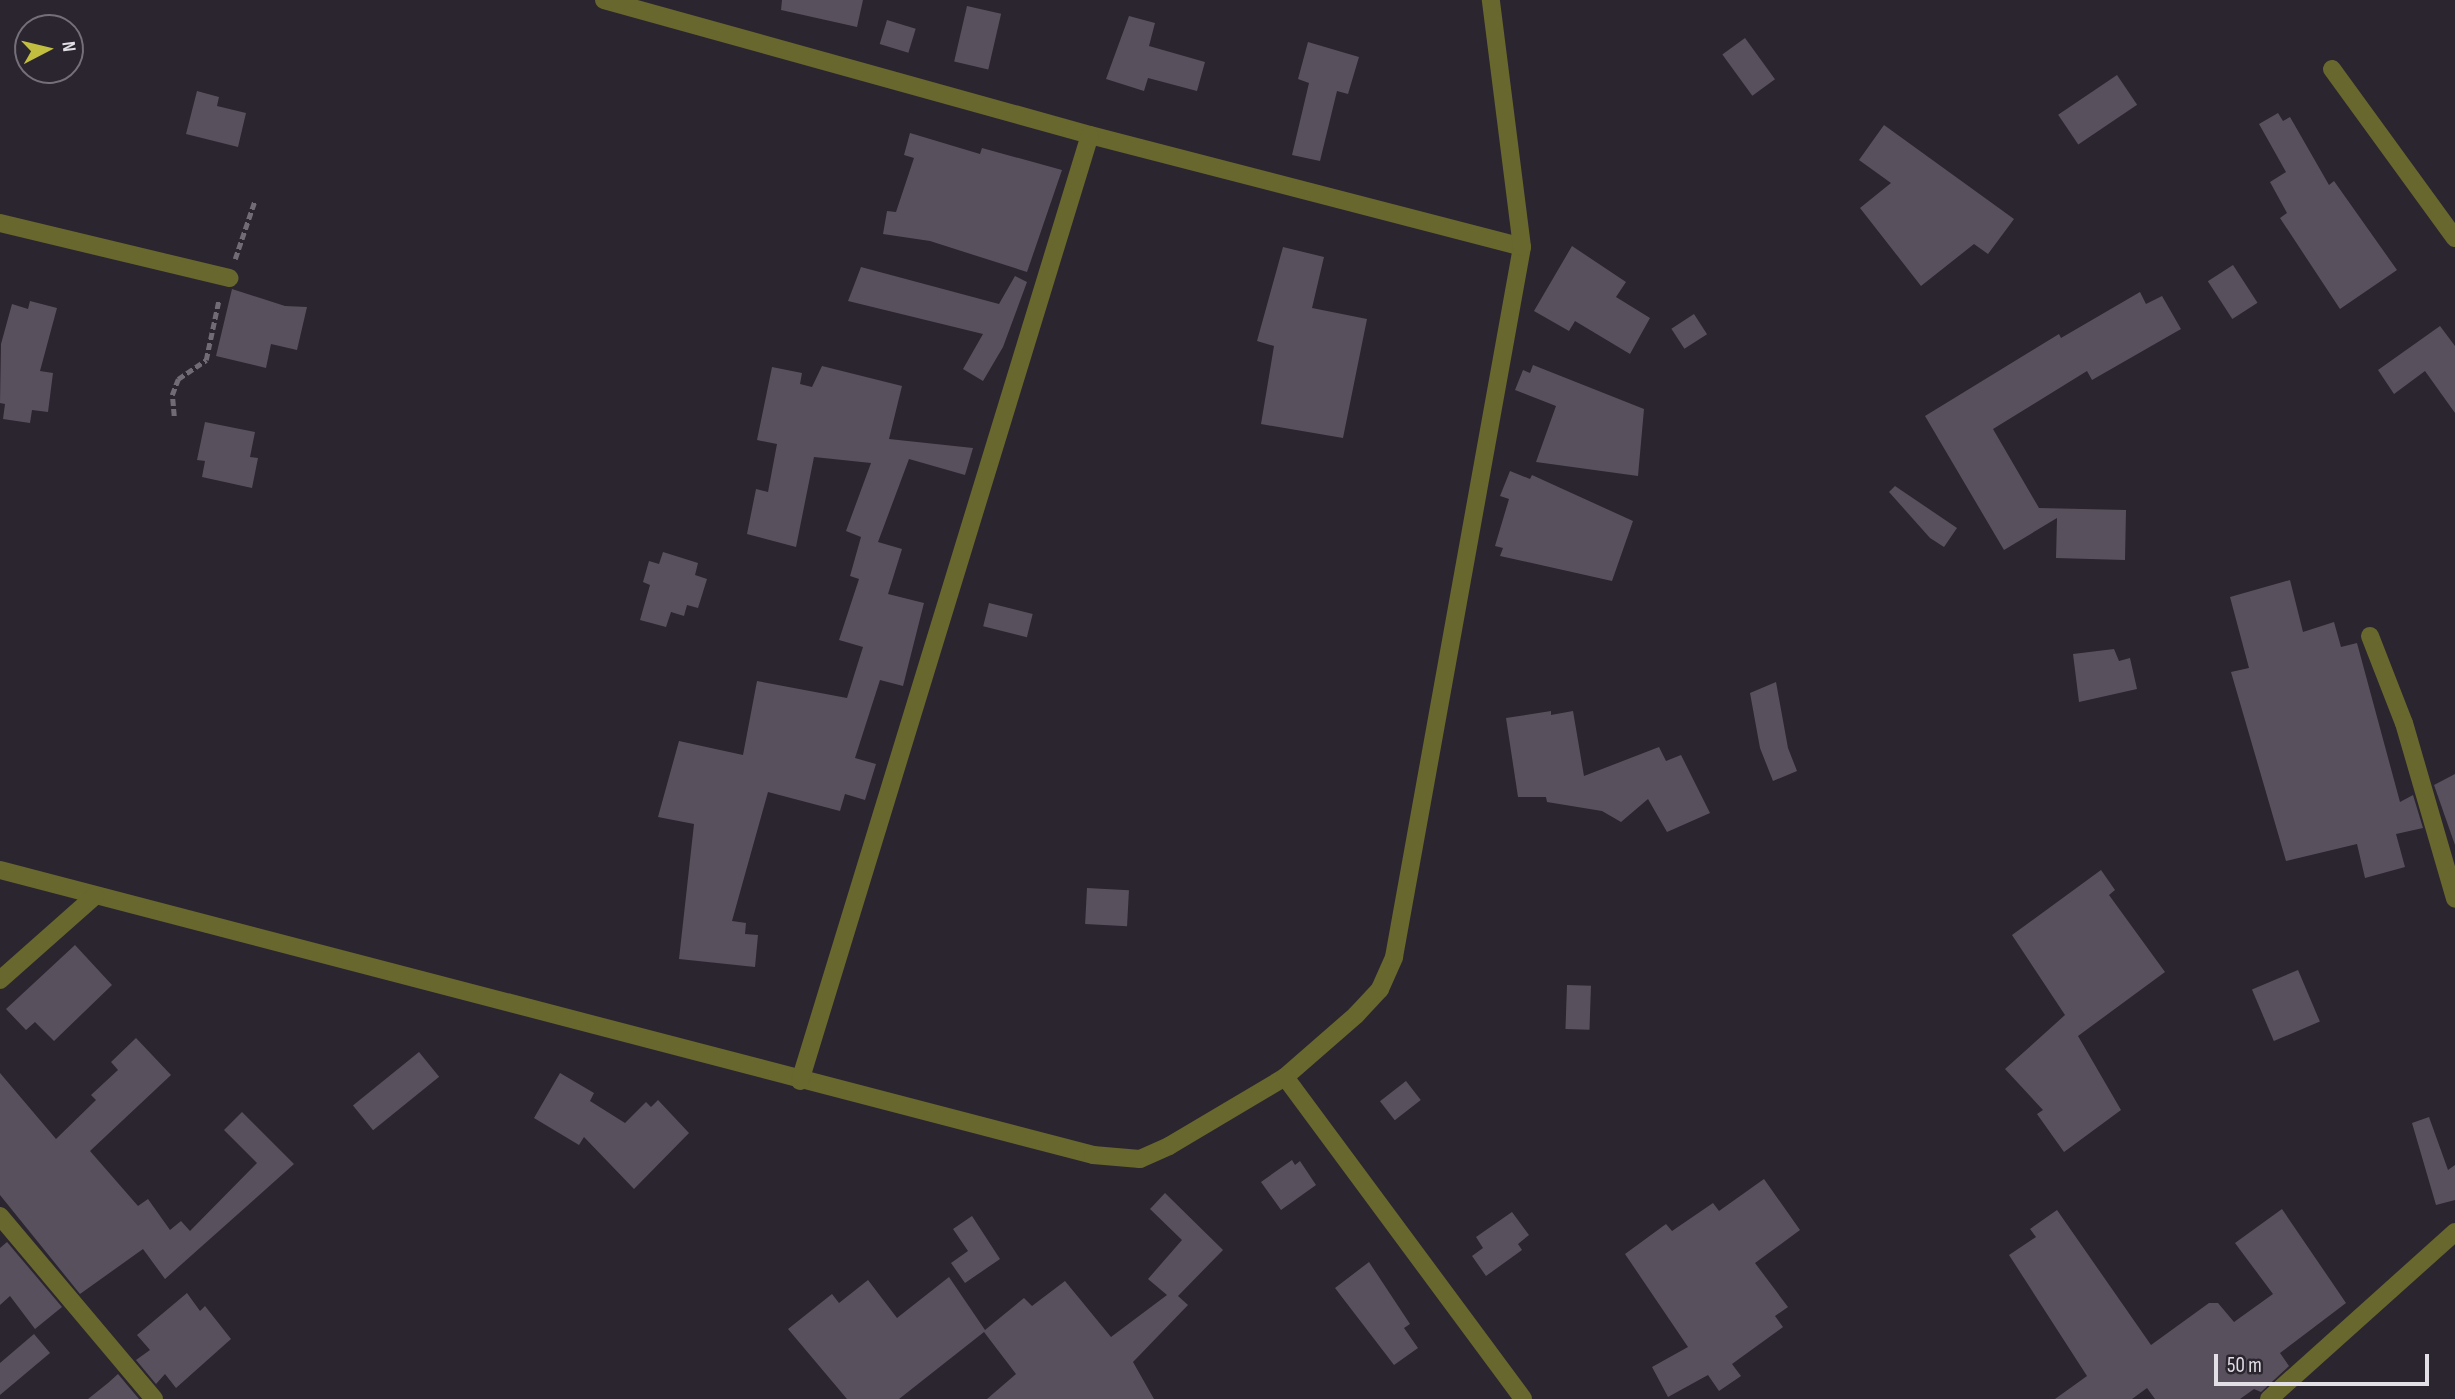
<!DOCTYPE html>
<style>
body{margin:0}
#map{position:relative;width:2455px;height:1399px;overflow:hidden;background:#2b252f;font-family:"Sofia Sans Condensed",sans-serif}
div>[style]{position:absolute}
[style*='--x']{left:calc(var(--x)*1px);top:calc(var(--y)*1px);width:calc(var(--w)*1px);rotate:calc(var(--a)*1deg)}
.building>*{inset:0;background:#58515d;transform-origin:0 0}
.path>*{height:4.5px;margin-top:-2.25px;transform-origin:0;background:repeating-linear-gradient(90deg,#706b74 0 7px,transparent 0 10.5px)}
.street>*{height:18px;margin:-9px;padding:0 9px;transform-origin:9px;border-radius:9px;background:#68672d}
span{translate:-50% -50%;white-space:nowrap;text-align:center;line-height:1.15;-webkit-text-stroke:5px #2b252f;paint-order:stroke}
.north{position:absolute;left:14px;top:14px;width:70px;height:70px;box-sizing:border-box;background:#2b252f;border:2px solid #746f78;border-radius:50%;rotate:83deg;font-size:19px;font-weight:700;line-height:28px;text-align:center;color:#e2dfe6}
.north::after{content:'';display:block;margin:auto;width:24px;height:32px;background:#c1be40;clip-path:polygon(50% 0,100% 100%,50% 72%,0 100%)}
.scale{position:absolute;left:2214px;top:1354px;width:215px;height:32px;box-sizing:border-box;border:4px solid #e2dfe6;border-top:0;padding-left:9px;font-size:21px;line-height:24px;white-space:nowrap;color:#e2dfe6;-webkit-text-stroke:5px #2b252f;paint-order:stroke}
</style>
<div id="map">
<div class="building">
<div style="clip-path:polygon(782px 0,863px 0,857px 27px,781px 10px)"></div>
<div style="left:967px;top:6px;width:35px;height:57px;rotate:13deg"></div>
<div style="clip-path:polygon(1129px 16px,1155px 23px,1149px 46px,1205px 62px,1197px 91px,1148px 78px,1144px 91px,1106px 79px)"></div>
<div style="left:887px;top:20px;width:30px;height:25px;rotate:17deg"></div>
<div style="left:1745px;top:38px;width:51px;height:28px;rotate:54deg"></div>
<div style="clip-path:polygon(1308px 42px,1359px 57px,1348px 94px,1337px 91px,1320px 161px,1292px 155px,1309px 83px,1298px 79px)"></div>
<div style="left:2117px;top:75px;width:36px;height:71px;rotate:56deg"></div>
<div style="clip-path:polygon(197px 91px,219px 97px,217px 106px,246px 113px,238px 147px,186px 134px)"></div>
<div style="clip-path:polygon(2278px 113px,2283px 121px,2290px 117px,2329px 185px,2334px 181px,2397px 270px,2340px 309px,2280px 218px,2287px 213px,2270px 182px,2286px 172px,2259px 124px)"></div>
<div style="clip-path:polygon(1884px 125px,2014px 219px,1988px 254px,1974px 244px,1921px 286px,1860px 208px,1891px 183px,1859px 160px)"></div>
<div style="clip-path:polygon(910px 133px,980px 154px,982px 148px,1062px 170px,1027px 272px,930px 241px,883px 234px,887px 211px,896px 212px,914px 158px,904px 155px)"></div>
<div style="clip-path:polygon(1572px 246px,1626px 282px,1616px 297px,1650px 318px,1630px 354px,1575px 321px,1569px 331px,1534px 311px)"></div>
<div style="clip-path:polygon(1283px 247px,1324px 257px,1312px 308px,1367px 319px,1343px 438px,1261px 424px,1274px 346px,1257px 341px)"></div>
<div style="left:2233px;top:265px;width:45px;height:30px;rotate:57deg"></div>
<div style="clip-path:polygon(861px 267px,999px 304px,1015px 276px,1027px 282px,1003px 347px,983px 381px,963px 369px,983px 334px,848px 301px)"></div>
<div style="clip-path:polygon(232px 289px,285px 306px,307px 307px,297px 350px,271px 344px,266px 368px,216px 356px)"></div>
<div style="clip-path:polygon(2140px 292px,2146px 304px,2162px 296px,2181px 329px,2092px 380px,2087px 371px,1993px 429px,2039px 508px,2126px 510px,2125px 560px,2056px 558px,2057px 518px,2004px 550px,1925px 416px,2059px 334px,2061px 338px)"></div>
<div style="clip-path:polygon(30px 301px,57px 308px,40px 371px,53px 373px,48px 412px,32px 410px,30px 423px,3px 419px,5px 404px,0 403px,1px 344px,12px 304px,28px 309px)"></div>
<div style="left:1694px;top:314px;width:24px;height:27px;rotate:57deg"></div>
<div style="clip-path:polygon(2440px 326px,2455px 346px,2455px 413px,2425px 371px,2394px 394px,2378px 370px)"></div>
<div style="clip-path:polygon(1533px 365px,1644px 409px,1638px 476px,1536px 462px,1556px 406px,1515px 390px,1523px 370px,1530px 373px)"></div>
<div style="clip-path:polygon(822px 366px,902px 386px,889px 439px,973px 448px,965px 475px,909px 459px,878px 542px,902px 549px,888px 594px,924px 603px,903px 686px,880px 680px,855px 758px,876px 764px,865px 800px,845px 794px,840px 811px,768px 792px,732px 921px,746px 923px,745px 934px,758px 935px,755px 967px,679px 959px,694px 824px,658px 817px,679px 741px,743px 755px,757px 681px,847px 698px,863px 647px,839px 640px,859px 579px,850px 576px,861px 537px,846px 531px,871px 463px,814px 457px,796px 547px,747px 534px,756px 489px,768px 492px,777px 444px,757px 440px,772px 367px,802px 373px,800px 384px,812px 387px)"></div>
<div style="clip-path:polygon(205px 422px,255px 432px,250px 457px,258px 458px,252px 488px,202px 477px,205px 461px,197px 460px)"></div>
<div style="clip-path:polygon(1510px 471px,1530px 479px,1532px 475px,1633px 521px,1612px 581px,1500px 556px,1503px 548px,1495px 546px,1509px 499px,1500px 496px)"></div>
<div style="clip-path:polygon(1895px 486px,1957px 528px,1944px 547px,1930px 538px,1889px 492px)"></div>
<div style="clip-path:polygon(663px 552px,698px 563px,695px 575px,707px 579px,698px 608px,687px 605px,684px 616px,671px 612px,666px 627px,640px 620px,650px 585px,643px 582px,649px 561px,659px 564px)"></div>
<div style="clip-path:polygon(2290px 580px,2303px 632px,2334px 622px,2341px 647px,2357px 643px,2400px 802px,2413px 795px,2423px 828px,2396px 834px,2405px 867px,2365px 878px,2357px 844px,2286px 861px,2231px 672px,2249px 668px,2230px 597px)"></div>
<div style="left:989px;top:603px;width:45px;height:24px;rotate:14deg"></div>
<div style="clip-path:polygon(2114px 649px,2119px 661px,2130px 658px,2137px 689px,2079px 702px,2073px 654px)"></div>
<div style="clip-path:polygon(1776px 682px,1788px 748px,1797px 771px,1773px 781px,1760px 748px,1750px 693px)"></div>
<div style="clip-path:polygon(1551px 711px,1551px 715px,1573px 711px,1584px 776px,1659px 747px,1666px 761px,1681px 755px,1710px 813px,1667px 832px,1648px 799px,1621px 822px,1602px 811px,1547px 802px,1546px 797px,1518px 797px,1506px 718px)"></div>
<div style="clip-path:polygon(2455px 774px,2455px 845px,2434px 785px)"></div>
<div style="clip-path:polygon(2101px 870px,2115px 890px,2109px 895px,2165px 972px,2078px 1036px,2121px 1110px,2064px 1152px,2037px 1114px,2043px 1110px,2005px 1069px,2065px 1015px,2012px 935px)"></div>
<div style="left:1087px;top:888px;width:42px;height:36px;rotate:3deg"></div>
<div style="clip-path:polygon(75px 945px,112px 985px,54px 1041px,35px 1022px,26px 1030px,6px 1009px)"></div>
<div style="left:2298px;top:970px;width:56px;height:50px;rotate:67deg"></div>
<div style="left:1567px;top:985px;width:24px;height:44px;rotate:2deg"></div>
<div style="clip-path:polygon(136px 1038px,171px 1075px,90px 1151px,138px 1206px,148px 1199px,170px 1230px,181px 1221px,190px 1231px,257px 1163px,224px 1130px,242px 1112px,294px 1164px,165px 1279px,143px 1249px,80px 1294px,0 1195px,0 1073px,56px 1139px,96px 1100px,91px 1095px,118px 1070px,111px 1062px)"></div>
<div style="left:419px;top:1052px;width:32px;height:85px;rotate:51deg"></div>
<div style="clip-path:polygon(560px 1073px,594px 1093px,590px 1101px,625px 1123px,646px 1102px,651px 1107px,658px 1100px,689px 1133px,634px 1189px,584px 1137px,579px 1145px,534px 1118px)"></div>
<div style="left:1406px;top:1081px;width:24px;height:33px;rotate:52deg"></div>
<div style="clip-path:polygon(2429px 1117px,2448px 1170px,2455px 1165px,2455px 1200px,2436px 1205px,2412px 1123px)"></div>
<div style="clip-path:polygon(1292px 1160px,1295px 1165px,1300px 1161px,1316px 1185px,1281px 1210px,1261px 1182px)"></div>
<div style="clip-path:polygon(1764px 1179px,1800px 1230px,1755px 1263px,1788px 1307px,1775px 1316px,1783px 1327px,1732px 1364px,1741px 1376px,1719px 1391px,1708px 1375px,1668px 1397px,1652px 1367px,1688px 1347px,1625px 1254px,1666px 1224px,1672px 1231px,1713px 1203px,1719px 1211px)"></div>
<div style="clip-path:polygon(1165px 1193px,1223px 1250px,1178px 1296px,1188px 1305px,1133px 1362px,1154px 1399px,987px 1399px,1016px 1374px,984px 1332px,899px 1399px,847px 1399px,788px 1329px,832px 1294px,839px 1303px,868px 1280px,897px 1318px,949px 1277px,985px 1330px,1024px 1298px,1032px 1306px,1065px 1281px,1111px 1337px,1167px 1295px,1148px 1279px,1182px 1240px,1150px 1209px)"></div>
<div style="clip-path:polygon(2282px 1209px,2346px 1303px,2280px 1353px,2289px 1366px,2261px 1392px,2254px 1389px,2240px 1399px,2155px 1399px,2147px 1388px,2132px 1399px,2055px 1399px,2087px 1376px,2009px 1255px,2036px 1237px,2030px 1229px,2057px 1210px,2151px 1345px,2209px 1303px,2218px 1303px,2234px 1322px,2273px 1294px,2235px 1243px)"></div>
<div style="clip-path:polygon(1512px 1212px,1529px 1235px,1518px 1244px,1522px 1250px,1486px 1276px,1472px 1256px,1483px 1248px,1476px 1237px)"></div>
<div style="clip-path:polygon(972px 1216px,1000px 1259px,965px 1283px,951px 1263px,968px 1251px,953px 1229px)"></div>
<div style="clip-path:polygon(7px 1242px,62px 1307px,35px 1329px,10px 1296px,0 1305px,0 1248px)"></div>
<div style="clip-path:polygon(1369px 1262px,1410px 1324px,1404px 1328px,1418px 1348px,1394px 1365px,1335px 1288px)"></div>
<div style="clip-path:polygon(187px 1293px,200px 1311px,205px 1306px,231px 1339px,176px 1388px,165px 1374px,156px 1384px,136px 1360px,150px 1350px,137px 1335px)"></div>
<div style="clip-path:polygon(34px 1334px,50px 1353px,0 1395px,0 1363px)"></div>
<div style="clip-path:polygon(118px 1374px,139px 1399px,88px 1399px,108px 1383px)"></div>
</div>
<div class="path">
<div style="--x:235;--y:259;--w:62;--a:-71.3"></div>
<div style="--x:174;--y:416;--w:21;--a:-95"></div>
<div style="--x:172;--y:395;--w:17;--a:-69"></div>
<div style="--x:178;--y:379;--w:34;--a:-34"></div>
<div style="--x:206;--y:360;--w:62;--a:-78"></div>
</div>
<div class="street">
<div style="--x:604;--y:0;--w:504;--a:15.52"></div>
<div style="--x:1090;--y:135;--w:446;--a:14.5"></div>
<div style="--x:2332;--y:69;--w:209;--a:54"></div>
<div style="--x:0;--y:223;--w:236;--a:13.5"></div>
<div style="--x:2370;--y:636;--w:93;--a:68.7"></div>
<div style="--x:2404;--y:723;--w:183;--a:73.8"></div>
<div style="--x:0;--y:870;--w:1130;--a:14.61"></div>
<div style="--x:1093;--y:1155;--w:47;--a:4.9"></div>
<div style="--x:1140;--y:1159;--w:32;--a:-24"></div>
<div style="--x:1169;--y:1146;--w:135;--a:-30.7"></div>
<div style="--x:1285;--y:1077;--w:94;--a:-41.1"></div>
<div style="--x:1356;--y:1015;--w:35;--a:-47"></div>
<div style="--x:1380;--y:989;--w:35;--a:-66"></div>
<div style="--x:1394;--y:957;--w:721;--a:-79.78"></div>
<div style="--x:1522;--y:247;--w:249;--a:-97.2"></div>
<div style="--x:0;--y:980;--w:127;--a:-41.5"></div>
<div style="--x:1285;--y:1077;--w:400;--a:53.5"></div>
<div style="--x:800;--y:1081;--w:989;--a:-72.96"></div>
<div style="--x:0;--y:1216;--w:239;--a:49.9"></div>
<div style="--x:2269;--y:1399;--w:250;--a:-41.9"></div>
</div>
<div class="north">N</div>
<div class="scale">50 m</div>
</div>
